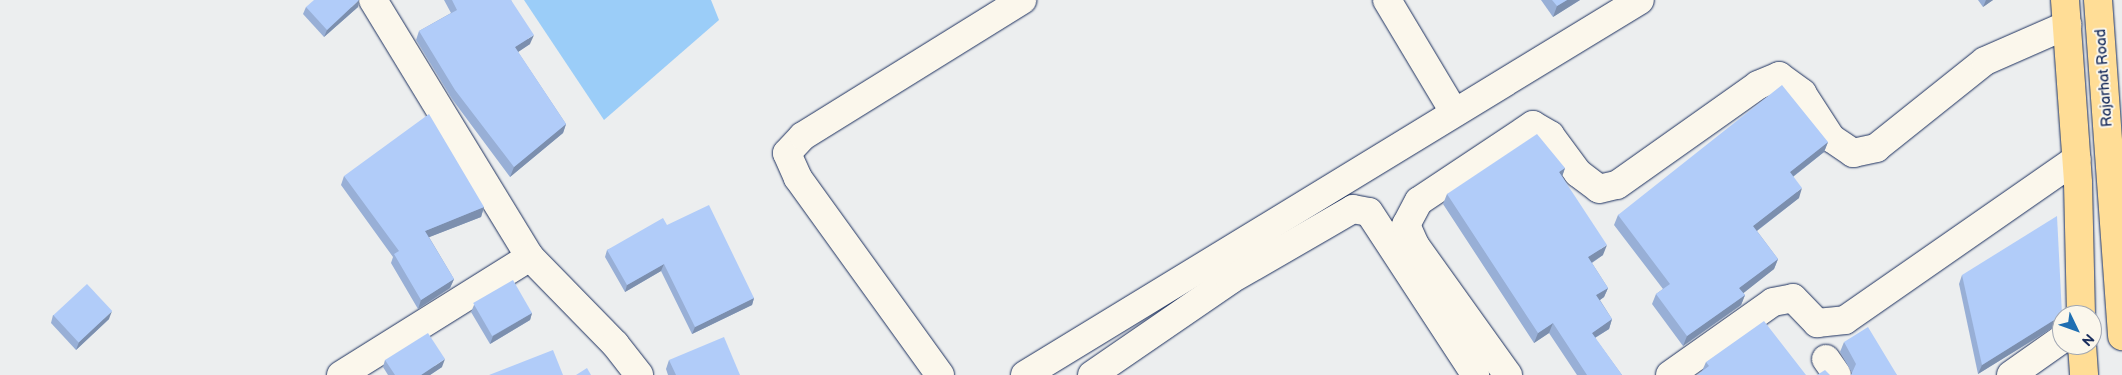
<!DOCTYPE html>
<style>
body{margin:0}
#map{position:relative;width:2122px;height:375px;overflow:hidden;background:#eceeef;font-family:"Balsamiq Sans",sans-serif}
div>[style]{position:absolute}
[style*='--x']{left:calc(var(--x)*1px);top:calc(var(--y)*1px);width:calc(var(--w)*1px);rotate:calc(var(--a)*1deg)}
.water>*{inset:0;background:#9bcdf8}
.roads{filter:drop-shadow(0 0 1px #1b2f5e) drop-shadow(0 0 1px #1b2f5e)}
.minor>*{height:28px;margin:-14px;padding:0 14px;transform-origin:14px;border-radius:14px;background:#fbf7ec}
.major>*{height:28px;margin:-14px;padding:0 14px;transform-origin:14px;border-radius:14px;background:#ffdd96}
.wall>*{inset:0;background:#98afd6}
.shaded-wall>*{inset:0;background:#7c8fae}
.building>*{inset:0;background:#b1ccf9;transform-origin:0 0}
span{translate:-50% -50%;white-space:nowrap;text-align:center;line-height:1.15;-webkit-text-stroke:4px #fbf7ec;paint-order:stroke}
.street-label{font-size:15px;color:#1b2f5e}
.north{position:absolute;left:2052px;top:305px;width:50px;height:50px;box-sizing:border-box;background:#fbf7ec;border:1px solid #a1a7b3;border-radius:50%;rotate:132deg;font-size:14px;font-weight:700;line-height:20px;text-align:center;color:#1b2f5e}
.north::after{content:'';display:block;margin:auto;width:18px;height:22px;background:#1f6fb2;clip-path:polygon(50% 0,100% 100%,50% 72%,0 100%)}
</style>
<div id="map">
<div class="water">
<div style="clip-path:polygon(524px 0,711px 0,719px 20px,604px 120px)"></div>
</div>
<div class="roads">
<div class="minor">
<div style="--x:373;--y:0;--w:301;--a:58.6"></div>
<div style="--x:530;--y:257;--w:122;--a:45.7"></div>
<div style="--x:615;--y:344;--w:39;--a:52"></div>
<div style="--x:1387;--y:0;--w:131;--a:59.1"></div>
<div style="--x:1826;--y:359;--w:19;--a:55"></div>
<div style="--x:341;--y:375;--w:223;--a:-32"></div>
<div style="--x:940;--y:375;--w:243;--a:-125.8"></div>
<div style="--x:798;--y:178;--w:27;--a:-114"></div>
<div style="--x:787;--y:153;--w:23;--a:-47"></div>
<div style="--x:803;--y:136;--w:258;--a:-31.8"></div>
<div style="--x:1025;--y:375;--w:720;--a:-31.37"></div>
<div style="--x:1092;--y:375;--w:168;--a:-34.5"></div>
<div style="--x:1230;--y:280;--w:142;--a:-30"></div>
<div style="--x:1353;--y:209;--w:16;--a:11"></div>
<div style="--x:1369;--y:212;--w:194;--a:56.8"></div>
<div style="--x:1508;--y:375;--w:160;--a:-125.6"></div>
<div style="--x:1415;--y:245;--w:22;--a:-114"></div>
<div style="--x:1406;--y:225;--w:27;--a:-62"></div>
<div style="--x:1419;--y:201;--w:137;--a:-33.7"></div>
<div style="--x:1533;--y:125;--w:20;--a:30"></div>
<div style="--x:1550;--y:135;--w:47;--a:53.6"></div>
<div style="--x:1578;--y:173;--w:26;--a:37"></div>
<div style="--x:1599;--y:189;--w:18;--a:-13"></div>
<div style="--x:1617;--y:185;--w:173;--a:-35.3"></div>
<div style="--x:1758;--y:85;--w:23;--a:-23"></div>
<div style="--x:1779;--y:76;--w:29;--a:36"></div>
<div style="--x:1802;--y:93;--w:54;--a:57.2"></div>
<div style="--x:1831;--y:138;--w:27;--a:34"></div>
<div style="--x:1853;--y:153;--w:24;--a:-12"></div>
<div style="--x:1876;--y:148;--w:139;--a:-38.6"></div>
<div style="--x:1985;--y:61;--w:90;--a:-23.7"></div>
<div style="--x:1670;--y:375;--w:126;--a:-35.3"></div>
<div style="--x:1773;--y:302;--w:20;--a:-11"></div>
<div style="--x:1793;--y:298;--w:35;--a:46"></div>
<div style="--x:1817;--y:323;--w:28;--a:-6"></div>
<div style="--x:1845;--y:320;--w:282;--a:-34.8"></div>
<div style="--x:2011;--y:375;--w:62;--a:-35.2"></div>
</div>
<div class="major">
<div style="--x:2065;--y:0;--w:183;--a:85.9"></div>
<div style="--x:2078;--y:183;--w:132;--a:88.7"></div>
<div style="--x:2098;--y:0;--w:337;--a:85.9"></div>
<div style="--x:2082;--y:345;--w:30;--a:86"></div>
</div>
</div>
<div class="wall">
<div style="clip-path:polygon(444px 0,511px 0,530px 44px,518px 52px,566px 124px,563px 133px,510px 177px,452px 99px,416px 40px,419px 31px,451px 13px)"></div>
<div style="clip-path:polygon(1541px 0,1580px 0,1553px 17px)"></div>
<div style="clip-path:polygon(1978px 0,1993px 0,1983px 7px)"></div>
<div style="clip-path:polygon(306px 7px,358px 7px,324px 37px,303px 14px)"></div>
<div style="clip-path:polygon(1828px 142px,1824px 152px,1793px 177px,1799px 198px,1757px 231px,1778px 259px,1774px 269px,1743px 293px,1745px 295px,1741px 305px,1683px 346px,1652px 304px,1656px 294px,1663px 289px,1614px 225px,1618px 215px)"></div>
<div style="clip-path:polygon(1565px 168px,1562px 176px,1603px 255px,1592px 263px,1608px 288px,1604px 297px,1600px 300px,1612px 319px,1609px 329px,1595px 338px,1622px 375px,1577px 375px,1549px 333px,1534px 343px,1443px 204px,1447px 194px)"></div>
<div style="clip-path:polygon(344px 176px,484px 207px,481px 217px,429px 237px,454px 279px,450px 288px,418px 309px,391px 263px,393px 257px,341px 185px)"></div>
<div style="clip-path:polygon(667px 225px,754px 298px,752px 305px,692px 334px,661px 271px,625px 292px,605px 257px,607px 250px)"></div>
<div style="clip-path:polygon(1962px 275px,2059px 324px,1978px 374px,1959px 284px)"></div>
<div style="clip-path:polygon(474px 305px,532px 313px,530px 320px,490px 344px,471px 312px)"></div>
<div style="clip-path:polygon(53px 315px,109px 319px,76px 350px,51px 323px)"></div>
<div style="clip-path:polygon(1844px 342px,1897px 375px,1852px 373px,1840px 352px)"></div>
<div style="clip-path:polygon(385px 360px,442px 367px,430px 375px,388px 375px,383px 367px)"></div>
<div style="clip-path:polygon(669px 360px,740px 375px,668px 375px,666px 369px)"></div>
<div style="clip-path:polygon(1706px 362px,1806px 375px,1702px 371px)"></div>
</div>
<div class="shaded-wall">
<div style="clip-path:polygon(359px 0,358px 7px,324px 37px,327px 30px)"></div>
<div style="clip-path:polygon(1567px 0,1580px 0,1553px 17px,1557px 6px)"></div>
<div style="clip-path:polygon(1986px 0,1993px 0,1983px 7px)"></div>
<div style="clip-path:polygon(534px 35px,530px 44px,512px 56px,515px 47px)"></div>
<div style="clip-path:polygon(566px 124px,563px 133px,510px 177px,514px 167px)"></div>
<div style="clip-path:polygon(1828px 142px,1824px 152px,1786px 182px,1790px 172px)"></div>
<div style="clip-path:polygon(1565px 168px,1562px 177px,1559px 172px)"></div>
<div style="clip-path:polygon(1802px 188px,1799px 198px,1750px 236px,1753px 226px)"></div>
<div style="clip-path:polygon(484px 207px,481px 217px,422px 240px,425px 231px)"></div>
<div style="clip-path:polygon(1607px 245px,1603px 255px,1585px 267px,1588px 257px)"></div>
<div style="clip-path:polygon(1778px 259px,1774px 269px,1736px 299px,1739px 288px)"></div>
<div style="clip-path:polygon(664px 264px,661px 271px,625px 292px,627px 285px)"></div>
<div style="clip-path:polygon(454px 279px,450px 288px,418px 309px,421px 300px)"></div>
<div style="clip-path:polygon(1608px 288px,1604px 297px,1593px 305px,1596px 295px)"></div>
<div style="clip-path:polygon(1745px 295px,1741px 305px,1683px 346px,1687px 336px)"></div>
<div style="clip-path:polygon(754px 298px,752px 305px,692px 334px,695px 327px)"></div>
<div style="clip-path:polygon(112px 311px,109px 319px,76px 350px,79px 342px)"></div>
<div style="clip-path:polygon(532px 313px,530px 320px,490px 344px,493px 336px)"></div>
<div style="clip-path:polygon(2062px 315px,2059px 324px,1978px 374px,1982px 365px)"></div>
<div style="clip-path:polygon(1612px 319px,1609px 329px,1588px 342px,1592px 333px)"></div>
<div style="clip-path:polygon(1553px 323px,1549px 333px,1534px 343px,1538px 333px)"></div>
<div style="clip-path:polygon(445px 359px,442px 367px,430px 375px,421px 375px)"></div>
</div>
<div class="building">
<div style="clip-path:polygon(314px 0,359px 0,327px 30px,306px 7px)"></div>
<div style="clip-path:polygon(452px 0,511px 0,534px 35px,515px 47px,566px 124px,514px 167px,455px 90px,419px 31px,457px 10px)"></div>
<div style="clip-path:polygon(1552px 0,1567px 0,1557px 6px)"></div>
<div style="clip-path:polygon(1782px 85px,1828px 142px,1790px 172px,1802px 188px,1753px 226px,1778px 259px,1739px 288px,1745px 295px,1687px 336px,1656px 294px,1670px 284px,1618px 215px)"></div>
<div style="clip-path:polygon(429px 114px,484px 207px,425px 231px,454px 279px,421px 300px,394px 254px,399px 251px,344px 176px)"></div>
<div style="clip-path:polygon(1537px 134px,1565px 168px,1559px 172px,1607px 245px,1588px 257px,1608px 288px,1596px 295px,1612px 319px,1592px 333px,1622px 375px,1587px 375px,1553px 323px,1538px 333px,1447px 194px)"></div>
<div style="clip-path:polygon(709px 205px,754px 298px,695px 327px,664px 264px,627px 285px,607px 250px,663px 218px,667px 225px)"></div>
<div style="clip-path:polygon(2057px 216px,2062px 315px,1982px 365px,1962px 275px)"></div>
<div style="left:513px;top:280px;width:38px;height:46px;rotate:60deg"></div>
<div style="left:87px;top:284px;width:37px;height:46px;rotate:47deg"></div>
<div style="clip-path:polygon(1764px 321px,1806px 375px,1697px 375px,1709px 366px,1706px 362px)"></div>
<div style="clip-path:polygon(1868px 327px,1897px 375px,1851px 375px,1856px 364px,1844px 342px)"></div>
<div style="clip-path:polygon(428px 333px,445px 359px,421px 375px,395px 375px,385px 360px)"></div>
<div style="clip-path:polygon(724px 337px,740px 375px,676px 375px,669px 360px)"></div>
<div style="clip-path:polygon(553px 350px,563px 375px,489px 375px)"></div>
<div style="clip-path:polygon(587px 368px,591px 375px,576px 375px)"></div>
<div style="clip-path:polygon(1825px 370px,1830px 375px,1817px 375px)"></div>
</div>
<div class="street-label">
<span style="left:2104px;top:78px;rotate:-94deg">Rajarhat Road</span>
</div>
<div class="north">N</div>
</div>
